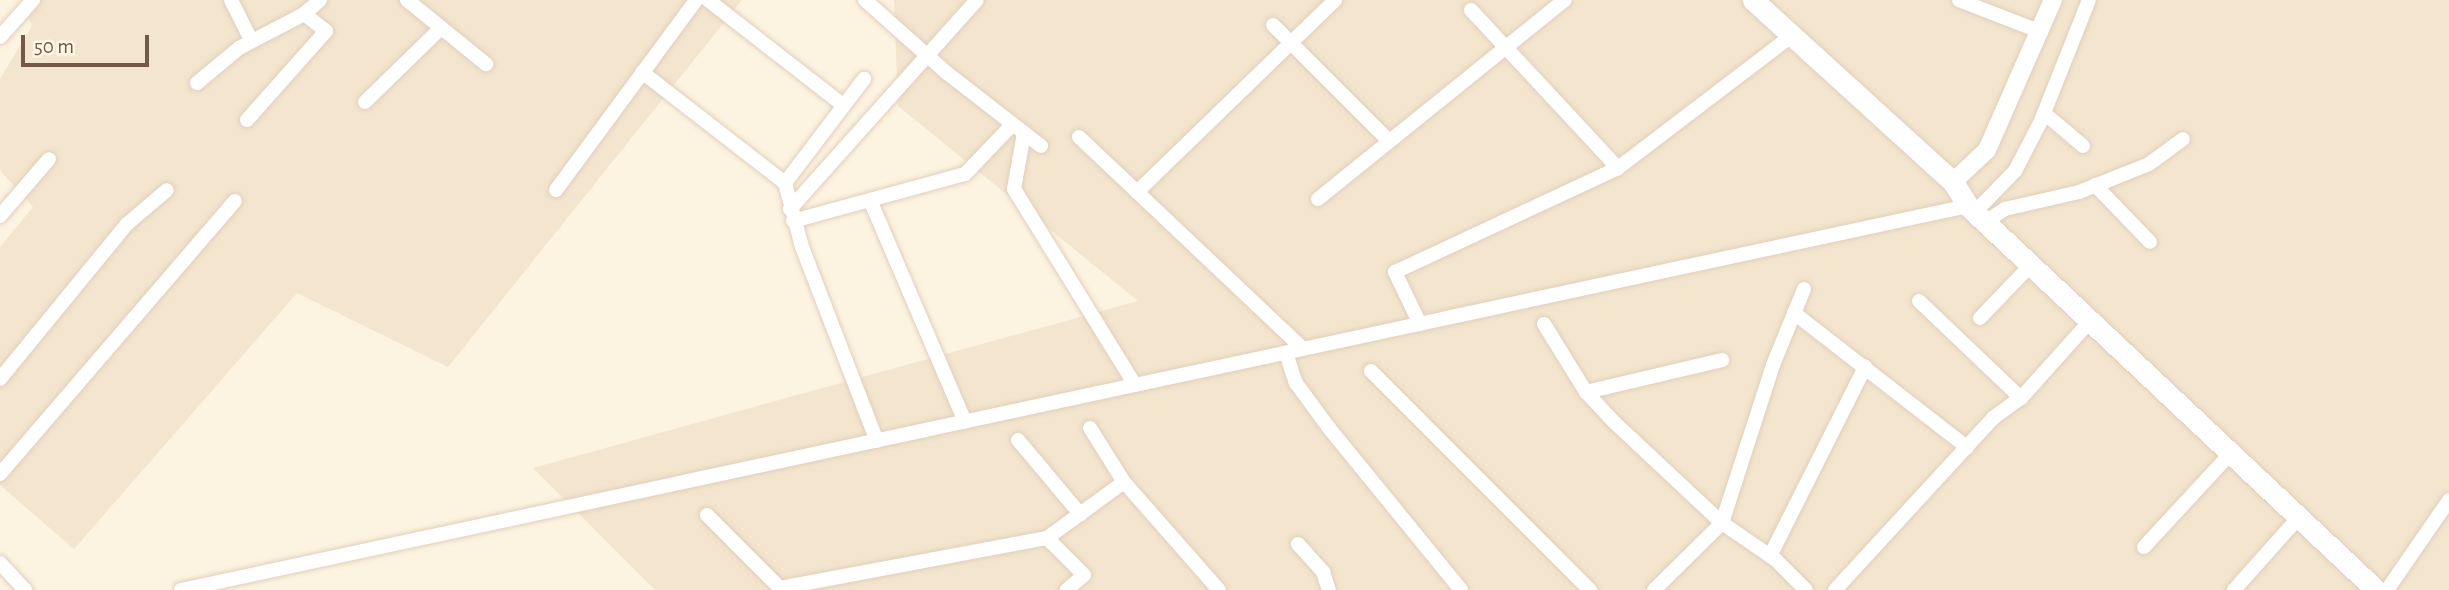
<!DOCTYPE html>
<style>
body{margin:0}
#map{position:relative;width:2449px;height:590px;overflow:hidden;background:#fcf3e0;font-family:"Alegreya Sans",sans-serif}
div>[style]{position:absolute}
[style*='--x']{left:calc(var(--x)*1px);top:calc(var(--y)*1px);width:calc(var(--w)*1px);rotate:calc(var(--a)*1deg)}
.residential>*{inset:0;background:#f3e5ce}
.roads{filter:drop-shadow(0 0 2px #e0cfbc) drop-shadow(0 0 2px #e0cfbc)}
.minor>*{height:14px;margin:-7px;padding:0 7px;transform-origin:7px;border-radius:7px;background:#fff}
.tertiary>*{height:18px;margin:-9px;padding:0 9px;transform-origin:9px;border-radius:9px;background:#fff}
.secondary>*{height:21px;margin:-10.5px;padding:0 10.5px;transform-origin:10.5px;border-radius:10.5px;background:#fff}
span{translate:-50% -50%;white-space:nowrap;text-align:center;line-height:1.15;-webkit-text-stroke:6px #fff7e5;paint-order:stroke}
.scale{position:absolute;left:21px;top:35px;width:128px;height:32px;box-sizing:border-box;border:4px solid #725a47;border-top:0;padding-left:9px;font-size:21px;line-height:24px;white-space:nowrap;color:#725a47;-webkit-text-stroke:5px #fff7e5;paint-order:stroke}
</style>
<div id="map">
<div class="residential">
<div style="clip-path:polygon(22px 0,742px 0,448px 367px,297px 293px,74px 549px,0 485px,0 247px,33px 207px,0 170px,0 79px,32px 26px)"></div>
<div style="clip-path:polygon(894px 0,2449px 0,2449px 590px,655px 590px,533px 468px,1138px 301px,898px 106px)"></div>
</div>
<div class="roads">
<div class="minor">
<div style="--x:231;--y:0;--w:45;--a:63.4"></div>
<div style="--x:407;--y:0;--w:102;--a:39"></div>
<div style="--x:708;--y:0;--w:171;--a:37.9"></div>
<div style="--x:865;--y:0;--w:110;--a:41.7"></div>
<div style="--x:947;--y:73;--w:119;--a:37.8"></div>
<div style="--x:1959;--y:0;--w:88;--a:21.3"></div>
<div style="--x:1471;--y:10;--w:216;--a:47.1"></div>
<div style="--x:1273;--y:25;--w:161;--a:45"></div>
<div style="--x:0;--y:37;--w:50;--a:-48.3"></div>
<div style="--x:642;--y:72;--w:181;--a:37.8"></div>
<div style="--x:785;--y:183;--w:66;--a:75.1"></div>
<div style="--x:802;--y:247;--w:208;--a:68.9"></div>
<div style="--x:197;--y:83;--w:55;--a:-39.8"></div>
<div style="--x:239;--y:48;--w:73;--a:-27.6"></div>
<div style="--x:304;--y:14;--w:21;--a:-41"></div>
<div style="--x:365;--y:102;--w:106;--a:-44.2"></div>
<div style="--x:2044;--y:113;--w:51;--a:40.2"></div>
<div style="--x:247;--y:120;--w:119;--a:-48.4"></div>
<div style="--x:326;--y:31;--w:28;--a:-142"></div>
<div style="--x:1024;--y:133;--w:57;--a:100.1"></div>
<div style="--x:1014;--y:189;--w:230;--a:58.3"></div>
<div style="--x:1079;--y:137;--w:308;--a:43.4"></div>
<div style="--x:785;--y:183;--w:131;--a:-52.8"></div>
<div style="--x:2095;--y:185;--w:79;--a:46"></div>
<div style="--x:556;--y:190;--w:236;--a:-53.6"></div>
<div style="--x:1137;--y:192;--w:276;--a:-44.1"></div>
<div style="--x:1318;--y:199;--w:317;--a:-38.9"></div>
<div style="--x:870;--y:200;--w:241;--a:66.8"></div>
<div style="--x:790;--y:209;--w:280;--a:-48.2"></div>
<div style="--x:1975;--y:212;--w:57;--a:-45.7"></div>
<div style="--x:2015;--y:171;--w:54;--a:-62.5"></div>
<div style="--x:2040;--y:123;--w:132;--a:-68.3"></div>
<div style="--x:0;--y:216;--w:75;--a:-49.3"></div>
<div style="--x:793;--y:221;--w:178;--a:-15.3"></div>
<div style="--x:965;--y:174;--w:69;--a:-46.2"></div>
<div style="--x:1985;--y:222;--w:24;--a:-33"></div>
<div style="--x:2005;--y:209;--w:76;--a:-12.9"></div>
<div style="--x:2079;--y:192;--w:75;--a:-21.8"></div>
<div style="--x:2149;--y:164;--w:42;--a:-36.3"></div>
<div style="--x:1919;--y:301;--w:141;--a:43.6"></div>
<div style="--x:1794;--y:313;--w:219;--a:37.8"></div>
<div style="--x:1980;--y:318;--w:74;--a:-46.1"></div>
<div style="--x:1420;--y:324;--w:58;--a:-115.7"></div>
<div style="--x:1395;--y:272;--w:246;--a:-25"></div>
<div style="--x:1618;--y:168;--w:218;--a:-37.3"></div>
<div style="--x:1544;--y:324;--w:80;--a:58.3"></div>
<div style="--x:1586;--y:392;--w:41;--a:47"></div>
<div style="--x:1614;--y:422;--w:148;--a:43.1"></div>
<div style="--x:1722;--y:523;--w:65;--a:34.4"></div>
<div style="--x:1776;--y:560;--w:42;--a:45"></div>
<div style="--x:1286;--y:353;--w:32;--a:72"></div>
<div style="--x:1296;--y:383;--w:56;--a:53.7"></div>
<div style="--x:1329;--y:428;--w:209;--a:50.8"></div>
<div style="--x:1371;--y:371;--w:310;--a:45"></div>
<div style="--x:0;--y:379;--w:200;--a:-50.7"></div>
<div style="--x:127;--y:224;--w:52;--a:-40.4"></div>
<div style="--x:1586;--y:392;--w:140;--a:-13.2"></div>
<div style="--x:1090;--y:428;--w:64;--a:57.8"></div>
<div style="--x:1124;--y:482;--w:144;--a:48.7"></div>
<div style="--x:1018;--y:440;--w:97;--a:50"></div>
<div style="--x:0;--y:474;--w:360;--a:-49.3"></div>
<div style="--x:707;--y:515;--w:106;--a:45"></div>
<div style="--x:1047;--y:538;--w:52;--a:45"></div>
<div style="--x:1084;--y:575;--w:23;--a:139"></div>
<div style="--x:1298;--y:544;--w:38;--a:48"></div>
<div style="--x:1323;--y:572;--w:19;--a:72"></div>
<div style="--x:2144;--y:547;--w:128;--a:-47.2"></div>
<div style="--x:1770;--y:556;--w:212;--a:-63.3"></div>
<div style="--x:0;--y:563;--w:37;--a:47"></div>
<div style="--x:780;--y:588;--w:272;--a:-10.6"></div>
<div style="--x:1047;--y:538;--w:95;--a:-36"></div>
<div style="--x:181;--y:590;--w:1828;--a:-12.13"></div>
<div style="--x:1654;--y:590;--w:95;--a:-44.6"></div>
<div style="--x:1722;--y:523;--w:166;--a:-72.1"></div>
<div style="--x:1773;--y:365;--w:82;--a:-67.8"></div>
<div style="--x:1835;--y:590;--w:234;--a:-47.4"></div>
<div style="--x:1993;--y:418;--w:34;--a:-36"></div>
<div style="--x:2021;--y:398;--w:103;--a:-48.1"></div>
<div style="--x:2234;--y:590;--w:98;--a:-48.3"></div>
<div style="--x:2387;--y:590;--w:109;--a:-55.4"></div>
</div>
<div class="tertiary">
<div style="--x:1953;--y:182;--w:47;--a:-43.3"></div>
<div style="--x:1987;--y:150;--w:164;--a:-66.3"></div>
</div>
<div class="secondary">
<div style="--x:1753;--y:0;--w:270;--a:42.3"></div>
<div style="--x:1953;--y:182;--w:28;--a:58"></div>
<div style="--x:1968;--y:206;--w:560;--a:43.26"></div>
</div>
</div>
<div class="scale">50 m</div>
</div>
